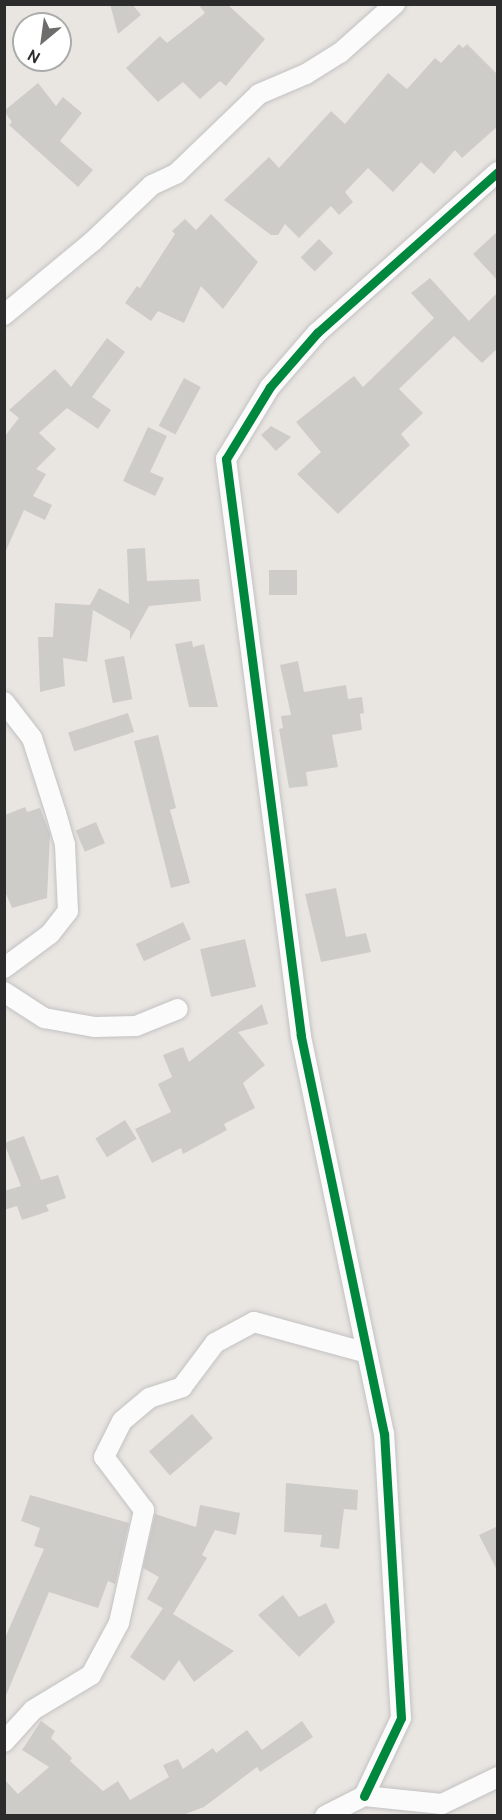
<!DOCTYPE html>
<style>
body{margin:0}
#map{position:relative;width:502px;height:1820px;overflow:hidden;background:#e9e6e2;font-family:Cabin,sans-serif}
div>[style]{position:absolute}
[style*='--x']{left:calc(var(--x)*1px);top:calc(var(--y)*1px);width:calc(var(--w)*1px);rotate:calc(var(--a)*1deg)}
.building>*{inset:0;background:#ceccc9;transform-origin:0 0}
.roads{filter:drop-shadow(0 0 2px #c3c2c2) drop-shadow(0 0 2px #c3c2c2)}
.minor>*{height:20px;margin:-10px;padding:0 10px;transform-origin:10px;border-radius:10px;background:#fcfbfb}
.cycleway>*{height:9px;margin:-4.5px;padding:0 4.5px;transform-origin:4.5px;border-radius:4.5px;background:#00873e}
span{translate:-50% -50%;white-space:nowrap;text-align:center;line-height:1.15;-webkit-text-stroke:4.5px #fff;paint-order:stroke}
.frame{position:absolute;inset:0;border:6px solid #2c2c2c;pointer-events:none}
.north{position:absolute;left:12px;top:12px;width:60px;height:60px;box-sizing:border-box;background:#fff;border:2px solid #ababab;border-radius:50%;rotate:209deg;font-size:16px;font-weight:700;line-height:24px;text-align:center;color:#2c2c2c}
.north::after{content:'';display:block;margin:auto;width:21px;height:27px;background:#6e6d6c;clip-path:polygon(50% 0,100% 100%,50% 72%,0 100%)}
</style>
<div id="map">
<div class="building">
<div style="clip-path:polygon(110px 4px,132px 4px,141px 15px,118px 34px)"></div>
<div style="clip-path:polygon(198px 4px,227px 4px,265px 39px,226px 86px,220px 81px,200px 99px,183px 82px,158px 102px,126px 68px,160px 36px,167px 43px,205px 13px)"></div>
<div style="clip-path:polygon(459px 44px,463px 48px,467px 44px,498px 75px,498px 126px,462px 158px,455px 150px,434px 174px,421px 162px,393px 192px,368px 168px,345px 192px,353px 202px,339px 215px,331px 206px,299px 238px,285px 224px,278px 235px,271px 235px,224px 200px,269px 157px,279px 168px,331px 111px,345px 124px,388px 73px,407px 89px,435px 58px,441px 63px)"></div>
<div style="clip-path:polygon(38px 83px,56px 106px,63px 97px,82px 113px,60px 141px,93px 170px,78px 187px,9px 125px,12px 122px,4px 111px)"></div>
<div style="clip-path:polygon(211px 214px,258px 262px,223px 309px,201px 286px,184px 323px,158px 311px,151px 321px,125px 303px,137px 286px,140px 288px,175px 234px,172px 231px,185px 219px,196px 230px)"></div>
<div style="clip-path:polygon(498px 231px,498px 281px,473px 254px)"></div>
<div style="left:319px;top:239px;width:20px;height:26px;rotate:45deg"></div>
<div style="clip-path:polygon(430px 278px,469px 321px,498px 292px,498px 348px,482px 363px,454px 336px,399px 389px,423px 413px,401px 434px,410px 445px,338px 514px,297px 474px,321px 452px,296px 422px,354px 376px,363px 387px,434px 318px,411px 293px)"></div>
<div style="clip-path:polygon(107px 338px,125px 352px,92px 397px,111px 410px,98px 429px,67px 408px,39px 433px,56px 449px,36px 469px,46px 474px,33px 496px,52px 505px,45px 520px,24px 510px,4px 555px,4px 437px,19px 418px,9px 410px,55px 369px,71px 387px)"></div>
<div style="left:184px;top:378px;width:19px;height:54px;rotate:28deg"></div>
<div style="clip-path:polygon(271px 426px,291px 437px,276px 451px,261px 435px)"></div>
<div style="clip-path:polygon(148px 427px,167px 436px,150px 472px,164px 478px,155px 496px,123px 481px)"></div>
<div style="clip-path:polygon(145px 548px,147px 581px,199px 579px,201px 601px,149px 606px,130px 640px,130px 631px,93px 610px,87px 662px,63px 658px,65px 686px,40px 692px,38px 637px,53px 637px,55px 603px,90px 605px,99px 588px,129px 604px,127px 549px)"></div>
<div style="left:269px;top:570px;width:28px;height:25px"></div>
<div style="clip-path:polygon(192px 641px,193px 647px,204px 644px,218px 707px,189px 707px,175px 644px)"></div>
<div style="left:124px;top:656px;width:44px;height:20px;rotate:79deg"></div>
<div style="clip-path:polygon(298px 661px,304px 692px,346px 685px,348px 699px,362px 697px,364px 713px,360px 714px,362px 730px,332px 735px,338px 767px,306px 772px,308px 786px,289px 788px,279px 729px,283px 728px,281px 716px,291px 715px,280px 665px)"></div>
<div style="left:128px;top:713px;width:20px;height:63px;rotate:72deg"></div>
<div style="clip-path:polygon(158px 735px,176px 808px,170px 810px,190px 883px,171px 888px,134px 741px)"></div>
<div style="clip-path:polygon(25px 807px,27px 812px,40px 808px,50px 834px,47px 898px,12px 908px,4px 889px,5px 815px)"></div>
<div style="left:96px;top:822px;width:23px;height:22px;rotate:67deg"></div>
<div style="clip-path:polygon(336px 888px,346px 937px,366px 933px,371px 952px,321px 962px,305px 894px)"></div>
<div style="left:183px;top:922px;width:19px;height:52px;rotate:65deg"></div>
<div style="left:245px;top:939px;width:49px;height:46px;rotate:77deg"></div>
<div style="clip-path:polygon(262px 1004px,268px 1024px,238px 1032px,265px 1065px,243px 1083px,255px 1108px,224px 1124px,227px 1130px,183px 1154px,181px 1148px,152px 1163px,135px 1129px,171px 1112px,158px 1084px,172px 1077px,163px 1055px,183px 1047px,189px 1062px)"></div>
<div style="left:125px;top:1120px;width:22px;height:35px;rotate:58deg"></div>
<div style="clip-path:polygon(24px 1136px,41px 1180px,58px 1175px,66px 1198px,46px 1205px,49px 1211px,22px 1220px,17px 1206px,4px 1210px,4px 1191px,21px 1186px,4px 1143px)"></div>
<div style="left:192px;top:1414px;width:32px;height:57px;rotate:49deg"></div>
<div style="clip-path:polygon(286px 1483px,358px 1490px,357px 1510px,344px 1509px,339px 1549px,320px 1547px,322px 1535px,284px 1532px)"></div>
<div style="clip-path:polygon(30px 1495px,129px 1523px,115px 1584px,108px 1581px,98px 1608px,49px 1592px,5px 1698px,4px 1640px,44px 1549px,34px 1546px,40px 1528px,21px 1521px)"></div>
<div style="clip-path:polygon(200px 1505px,240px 1513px,236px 1535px,215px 1530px,202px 1555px,207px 1558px,173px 1614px,147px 1599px,159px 1577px,143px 1568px,155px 1514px,196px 1527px)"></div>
<div style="clip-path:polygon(498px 1526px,498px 1572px,479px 1535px)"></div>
<div style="clip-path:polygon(283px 1595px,299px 1617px,326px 1603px,335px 1622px,299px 1657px,258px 1615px)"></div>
<div style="clip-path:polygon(163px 1608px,234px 1651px,194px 1682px,179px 1660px,164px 1681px,130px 1657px)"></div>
<div style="clip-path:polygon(41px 1721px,55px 1731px,51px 1738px,72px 1758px,70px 1761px,103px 1791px,118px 1781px,130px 1800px,169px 1777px,163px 1765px,178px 1759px,183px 1769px,213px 1748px,216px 1753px,247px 1730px,262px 1750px,302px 1721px,313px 1737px,260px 1772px,257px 1767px,204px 1807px,183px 1815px,4px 1815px,4px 1779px,18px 1794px,49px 1767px,22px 1750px)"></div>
</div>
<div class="roads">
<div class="minor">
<div style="--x:4;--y:315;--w:114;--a:-39.7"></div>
<div style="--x:92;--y:242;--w:83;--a:-43.5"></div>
<div style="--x:152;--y:185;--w:26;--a:-25"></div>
<div style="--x:176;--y:174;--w:115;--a:-43.9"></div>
<div style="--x:259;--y:94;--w:51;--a:-23.1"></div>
<div style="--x:306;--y:74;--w:40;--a:-32"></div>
<div style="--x:340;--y:53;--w:74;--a:-41.7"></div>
<div style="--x:4;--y:702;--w:46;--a:52.1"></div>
<div style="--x:32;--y:738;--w:79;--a:72.3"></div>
<div style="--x:56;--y:813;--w:33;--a:74"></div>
<div style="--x:65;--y:845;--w:66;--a:87.4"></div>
<div style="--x:68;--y:911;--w:29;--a:128"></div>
<div style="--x:50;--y:934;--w:57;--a:143.5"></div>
<div style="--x:4;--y:992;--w:48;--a:33"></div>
<div style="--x:44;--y:1018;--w:52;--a:10"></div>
<div style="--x:95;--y:1027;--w:41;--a:-1.4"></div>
<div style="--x:136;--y:1026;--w:45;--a:-22"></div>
<div style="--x:4;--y:1742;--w:43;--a:-47.8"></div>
<div style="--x:33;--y:1710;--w:68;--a:-31.1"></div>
<div style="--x:91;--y:1675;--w:59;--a:-61.7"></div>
<div style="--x:119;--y:1623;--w:116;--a:-77.5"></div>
<div style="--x:144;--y:1510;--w:66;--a:-127"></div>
<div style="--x:104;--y:1457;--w:40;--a:-63.4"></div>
<div style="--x:122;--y:1421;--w:35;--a:-40"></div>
<div style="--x:149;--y:1398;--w:35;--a:-18"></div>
<div style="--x:182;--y:1387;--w:55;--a:-53.1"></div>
<div style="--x:215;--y:1343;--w:44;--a:-28.3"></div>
<div style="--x:254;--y:1322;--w:117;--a:15.3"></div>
<div style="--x:364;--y:1796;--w:86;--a:-64.6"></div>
<div style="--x:401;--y:1718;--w:285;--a:-93.4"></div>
<div style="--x:384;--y:1434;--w:407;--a:-101.8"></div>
<div style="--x:301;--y:1036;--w:582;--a:-97.41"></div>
<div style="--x:226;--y:459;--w:84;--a:-58.6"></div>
<div style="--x:270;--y:387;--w:72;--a:-49"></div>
<div style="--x:317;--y:333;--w:242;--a:-41.7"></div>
<div style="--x:325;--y:1816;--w:44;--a:-27.1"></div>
<div style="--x:364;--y:1796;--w:78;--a:5.9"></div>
<div style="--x:442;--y:1804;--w:62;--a:-25.7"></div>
</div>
</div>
<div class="cycleway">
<div style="--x:364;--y:1796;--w:86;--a:-64.6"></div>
<div style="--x:401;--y:1718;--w:285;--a:-93.4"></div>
<div style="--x:384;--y:1434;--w:407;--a:-101.8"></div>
<div style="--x:301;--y:1036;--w:582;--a:-97.41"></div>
<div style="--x:226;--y:459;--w:84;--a:-58.6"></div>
<div style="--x:270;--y:387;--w:72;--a:-49"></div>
<div style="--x:317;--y:333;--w:242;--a:-41.7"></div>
</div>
<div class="frame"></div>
<div class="north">N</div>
</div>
